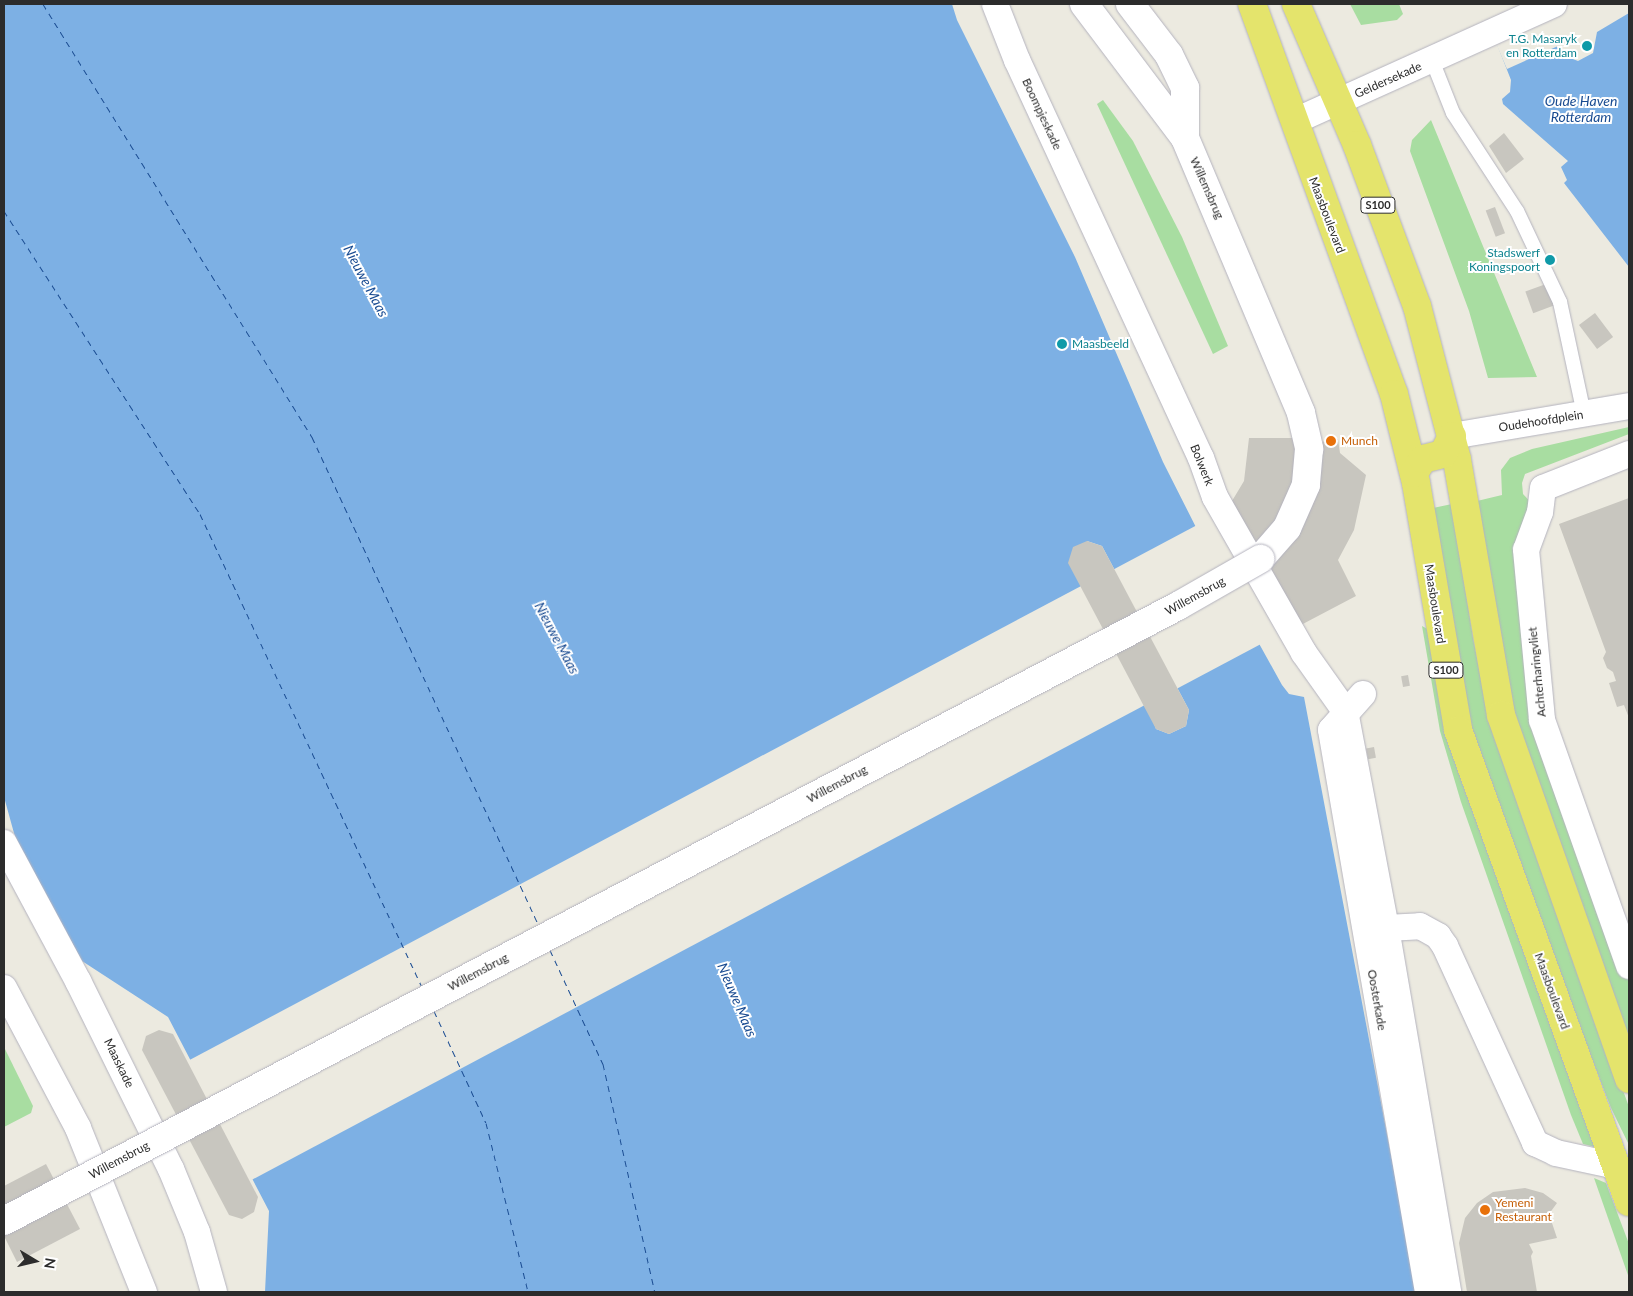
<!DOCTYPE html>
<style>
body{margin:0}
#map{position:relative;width:1633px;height:1296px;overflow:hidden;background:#eceae0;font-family:Lato,sans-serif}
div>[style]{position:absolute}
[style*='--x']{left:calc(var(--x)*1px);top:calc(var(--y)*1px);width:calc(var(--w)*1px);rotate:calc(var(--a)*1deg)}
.green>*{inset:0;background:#a8dda1}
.water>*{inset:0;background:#7db0e4}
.pier>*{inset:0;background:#eceae0;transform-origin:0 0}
.ferry>*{height:1px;margin-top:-0.5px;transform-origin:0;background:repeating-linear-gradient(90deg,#1a4c92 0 6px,transparent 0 11px)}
.building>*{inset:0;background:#c8c6bf;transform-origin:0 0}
.roads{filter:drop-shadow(0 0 1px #b4b3be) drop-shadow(0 0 1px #b4b3be)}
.lane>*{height:14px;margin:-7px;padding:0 7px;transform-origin:7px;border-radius:7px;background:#fff}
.street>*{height:26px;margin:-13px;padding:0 13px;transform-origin:13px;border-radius:13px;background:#fff}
.secondary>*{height:28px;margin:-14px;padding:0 14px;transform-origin:14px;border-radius:14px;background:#fff}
.primary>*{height:28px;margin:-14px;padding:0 14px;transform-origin:14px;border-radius:14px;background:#e4e46c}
.bridges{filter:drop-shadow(0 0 1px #b4b3be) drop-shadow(0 0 1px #b4b3be)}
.secondary-bridge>*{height:28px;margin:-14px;padding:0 14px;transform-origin:14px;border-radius:14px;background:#fff}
.dots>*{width:14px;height:14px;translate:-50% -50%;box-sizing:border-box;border:2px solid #fff;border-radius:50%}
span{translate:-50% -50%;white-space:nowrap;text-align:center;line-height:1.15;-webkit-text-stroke:4px #fff;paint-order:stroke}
.shield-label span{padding:1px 4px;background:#fff;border:1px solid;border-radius:4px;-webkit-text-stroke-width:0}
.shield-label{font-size:11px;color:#2c2c2c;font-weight:700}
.culture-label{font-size:12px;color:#0d838f}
.right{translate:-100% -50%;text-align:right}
.left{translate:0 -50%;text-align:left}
.street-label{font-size:12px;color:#2c2c2c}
.food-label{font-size:12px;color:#c56008}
.water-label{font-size:14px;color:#1a4c92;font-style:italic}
.frame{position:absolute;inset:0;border:5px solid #2c2c2c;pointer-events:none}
.north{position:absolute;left:10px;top:1236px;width:50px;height:50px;-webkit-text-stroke:4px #fff;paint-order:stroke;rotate:99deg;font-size:14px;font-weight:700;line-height:20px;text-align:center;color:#2c2c2c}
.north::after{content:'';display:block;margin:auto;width:18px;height:22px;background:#2c2c2c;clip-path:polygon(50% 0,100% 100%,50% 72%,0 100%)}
</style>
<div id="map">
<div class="green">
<div style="clip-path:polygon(1350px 4px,1399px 4px,1403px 14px,1397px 20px,1361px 25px)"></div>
<div style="clip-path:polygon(1103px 100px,1133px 141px,1182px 237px,1228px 346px,1213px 354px,1097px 104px)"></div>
<div style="clip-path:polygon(1431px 120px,1537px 377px,1488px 378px,1469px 311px,1410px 151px,1412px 140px)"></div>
<div style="clip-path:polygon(1629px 427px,1629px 434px,1525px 474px,1522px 483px,1523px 494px,1535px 507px,1535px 719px,1629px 983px,1629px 1041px,1514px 713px,1477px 501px,1502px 495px,1501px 470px,1510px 458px,1532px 449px)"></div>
<div style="clip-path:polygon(1452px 504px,1473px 638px,1490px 722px,1629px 1107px,1629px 1145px,1611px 1108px,1557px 969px,1472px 731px,1465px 705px,1433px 508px)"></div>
<div style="clip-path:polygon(1422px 626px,1431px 631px,1595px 1147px,1583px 1144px,1571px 1115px,1461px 802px,1440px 731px)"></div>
<div style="clip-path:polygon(4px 1047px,33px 1106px,31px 1113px,4px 1127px)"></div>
<div style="clip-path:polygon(1594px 1178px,1606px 1183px,1629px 1244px,1629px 1278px)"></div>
</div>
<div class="water">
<div style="clip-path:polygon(evenodd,4px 4px,952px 4px,957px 20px,1075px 257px,1163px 462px,1210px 555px,1282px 685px,1289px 694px,1304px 697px,1417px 1292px,265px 1292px,269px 1211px,168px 1017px,82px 961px,17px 844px,4px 797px,4px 4px,1087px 541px,1102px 546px,1189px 710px,1186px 726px,1169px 734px,1156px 729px,1087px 541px)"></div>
<div style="clip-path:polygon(1481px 4px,1538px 4px,1557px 47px,1565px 56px,1578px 61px,1593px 53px,1597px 32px,1629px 13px,1629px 267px,1564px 183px,1567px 180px,1561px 167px,1568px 161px,1503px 104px,1502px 99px,1510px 92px,1511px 80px)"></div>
</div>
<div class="pier">
<div style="clip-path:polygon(1479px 4px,1540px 4px,1558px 46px,1507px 69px)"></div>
<div style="left:1199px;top:524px;width:135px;height:98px;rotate:62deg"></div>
<div style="left:1083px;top:585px;width:135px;height:1014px;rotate:62deg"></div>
</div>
<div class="ferry">
<div style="--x:43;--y:4;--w:510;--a:58.15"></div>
<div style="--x:312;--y:437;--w:539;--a:65.1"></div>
<div style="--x:4;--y:211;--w:361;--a:57.1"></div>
<div style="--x:200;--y:514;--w:523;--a:64.86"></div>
<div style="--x:550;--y:950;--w:126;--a:65.1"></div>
<div style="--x:603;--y:1064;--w:234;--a:77.2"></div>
<div style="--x:434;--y:1011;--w:123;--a:65.1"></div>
<div style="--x:486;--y:1123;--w:174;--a:76"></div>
</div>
<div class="building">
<div style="clip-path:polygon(1504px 133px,1524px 159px,1506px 173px,1489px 146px)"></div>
<div style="left:1495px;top:207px;width:28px;height:10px;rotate:69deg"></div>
<div style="left:1546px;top:284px;width:23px;height:22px;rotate:70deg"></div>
<div style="left:1595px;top:313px;width:30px;height:20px;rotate:53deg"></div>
<div style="clip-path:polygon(1330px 437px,1338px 439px,1340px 453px,1366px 475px,1354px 530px,1338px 560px,1356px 596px,1299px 626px,1232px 501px,1244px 481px,1249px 438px,1292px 438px,1320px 444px)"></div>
<div style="clip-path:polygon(1629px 498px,1629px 718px,1624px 705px,1617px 707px,1609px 683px,1616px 681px,1613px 672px,1607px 668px,1603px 658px,1606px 652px,1559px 524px)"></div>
<div style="clip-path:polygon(1087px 541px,1102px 546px,1189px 710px,1186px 726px,1169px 734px,1156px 729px,1068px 563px,1073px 547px)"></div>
<div style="left:1408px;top:675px;width:11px;height:7px;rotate:80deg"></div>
<div style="left:1374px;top:747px;width:11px;height:8px;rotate:80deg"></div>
<div style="clip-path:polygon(159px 1030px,173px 1034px,258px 1197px,254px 1212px,242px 1219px,229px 1215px,142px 1050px,146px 1036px)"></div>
<div style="clip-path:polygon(46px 1164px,80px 1229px,17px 1262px,4px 1236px,4px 1186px)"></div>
<div style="clip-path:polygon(1525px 1188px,1543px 1193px,1557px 1203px,1549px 1214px,1557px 1238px,1529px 1244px,1533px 1252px,1531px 1256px,1537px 1292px,1467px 1292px,1459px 1243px,1465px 1218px,1477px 1203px,1493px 1192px)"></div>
</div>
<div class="roads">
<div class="lane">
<div style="--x:1432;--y:60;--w:57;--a:68.4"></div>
<div style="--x:1453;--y:113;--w:117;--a:56.9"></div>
<div style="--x:1517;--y:211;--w:101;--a:64.7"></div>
<div style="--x:1560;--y:302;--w:115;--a:77.9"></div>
</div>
<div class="street">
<div style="--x:995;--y:4;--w:60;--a:68.6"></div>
<div style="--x:1017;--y:60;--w:438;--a:65.2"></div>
<div style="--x:1201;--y:458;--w:41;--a:70.3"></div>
<div style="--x:1215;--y:497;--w:180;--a:60.3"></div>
<div style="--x:1304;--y:653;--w:71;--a:54.7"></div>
<div style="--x:1345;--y:711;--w:221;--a:79.3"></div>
<div style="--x:1386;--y:928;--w:369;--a:80.3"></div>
<div style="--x:1295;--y:121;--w:284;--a:-24.3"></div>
<div style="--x:1452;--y:436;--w:180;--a:-9.6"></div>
<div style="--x:1629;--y:454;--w:92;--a:158.4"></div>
<div style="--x:1543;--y:488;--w:24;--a:97"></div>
<div style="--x:1540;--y:512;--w:40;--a:110.2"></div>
<div style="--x:1526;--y:550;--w:171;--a:84.6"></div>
<div style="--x:1542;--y:720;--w:261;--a:70.5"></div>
<div style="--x:1363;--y:694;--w:48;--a:131.6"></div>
<div style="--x:1331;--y:730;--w:570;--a:80.21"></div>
<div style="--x:4;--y:843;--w:157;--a:61.8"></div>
<div style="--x:78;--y:981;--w:210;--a:63.7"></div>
<div style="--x:171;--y:1169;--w:68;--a:67.6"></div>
<div style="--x:197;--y:1232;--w:62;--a:74.2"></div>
<div style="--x:1386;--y:928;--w:34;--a:-3"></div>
<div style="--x:1420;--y:926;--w:21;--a:29"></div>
<div style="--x:1438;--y:936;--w:12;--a:55"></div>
<div style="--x:1445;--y:946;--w:217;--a:65.4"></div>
<div style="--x:1535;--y:1143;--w:23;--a:25"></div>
<div style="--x:1556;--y:1153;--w:61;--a:12.2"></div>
<div style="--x:4;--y:988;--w:158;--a:62.1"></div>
<div style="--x:78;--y:1128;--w:177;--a:68.1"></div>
</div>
<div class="secondary">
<div style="--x:1084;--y:4;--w:168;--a:53"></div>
<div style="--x:1185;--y:138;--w:298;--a:67.1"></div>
<div style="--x:1301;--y:413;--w:37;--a:77"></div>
<div style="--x:1309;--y:449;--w:36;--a:95"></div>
<div style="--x:1306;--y:485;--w:47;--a:113.8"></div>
<div style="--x:1287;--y:528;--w:41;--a:131.1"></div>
<div style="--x:1130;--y:4;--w:64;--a:52.6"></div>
<div style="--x:1169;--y:55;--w:37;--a:64"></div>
<div style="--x:1185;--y:88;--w:50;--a:90"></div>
</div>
<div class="primary">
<div style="--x:1252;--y:4;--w:415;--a:70"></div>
<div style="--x:1394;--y:394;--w:92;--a:76.1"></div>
<div style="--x:1416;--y:483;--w:251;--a:80.3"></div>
<div style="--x:1458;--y:730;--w:502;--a:70.09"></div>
<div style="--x:1296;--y:4;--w:154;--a:66.6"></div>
<div style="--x:1357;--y:145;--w:172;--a:69.6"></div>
<div style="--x:1417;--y:306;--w:159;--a:75.4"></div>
<div style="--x:1457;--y:460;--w:259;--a:80.2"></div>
<div style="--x:1501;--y:715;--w:386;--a:70.6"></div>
<div style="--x:1414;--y:473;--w:17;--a:-57"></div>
<div style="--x:1423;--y:459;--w:21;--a:-14"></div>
<div style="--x:1443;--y:454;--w:20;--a:-63"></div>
</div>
</div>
<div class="bridges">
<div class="secondary-bridge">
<div style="--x:4;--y:1221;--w:1325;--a:-27.65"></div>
<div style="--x:1178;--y:606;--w:95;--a:-29.8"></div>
</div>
</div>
<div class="dots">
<div style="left:1587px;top:46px;background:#0f9aa8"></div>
<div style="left:1550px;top:260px;background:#0f9aa8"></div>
<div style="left:1062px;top:344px;background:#0f9aa8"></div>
<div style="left:1331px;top:441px;background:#e8710a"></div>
<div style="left:1485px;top:1210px;background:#e8710a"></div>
</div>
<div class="shield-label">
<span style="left:1378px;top:205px">S100</span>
<span style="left:1446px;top:670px">S100</span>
</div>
<div class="culture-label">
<span class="right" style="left:1577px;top:46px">T.G. Masaryk<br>en Rotterdam</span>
<span class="right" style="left:1540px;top:260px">Stadswerf<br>Koningspoort</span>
<span class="left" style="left:1072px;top:344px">Maasbeeld</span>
</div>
<div class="street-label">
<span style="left:1388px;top:80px;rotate:-24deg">Geldersekade</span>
<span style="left:1042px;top:114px;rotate:65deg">Boompjeskade</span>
<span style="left:1207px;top:188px;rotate:66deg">Willemsbrug</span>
<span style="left:1327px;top:215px;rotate:69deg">Maasboulevard</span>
<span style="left:1541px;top:421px;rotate:-9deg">Oudehoofdplein</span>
<span style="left:1202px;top:465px;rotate:68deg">Bolwerk</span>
<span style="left:1195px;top:596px;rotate:-29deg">Willemsbrug</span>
<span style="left:1435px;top:604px;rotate:81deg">Maasboulevard</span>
<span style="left:1537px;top:672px;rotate:-96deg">Achterharingvliet</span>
<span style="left:837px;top:784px;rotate:-28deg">Willemsbrug</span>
<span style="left:478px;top:972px;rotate:-28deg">Willemsbrug</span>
<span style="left:1552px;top:991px;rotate:70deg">Maasboulevard</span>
<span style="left:1377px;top:1000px;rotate:80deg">Oosterkade</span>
<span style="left:119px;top:1063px;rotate:64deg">Maaskade</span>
<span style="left:119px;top:1160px;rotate:-28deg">Willemsbrug</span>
</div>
<div class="food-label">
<span class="left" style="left:1341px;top:441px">Munch</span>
<span class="left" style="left:1495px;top:1210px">Yemeni<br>Restaurant</span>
</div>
<div class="water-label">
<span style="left:1581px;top:109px">Oude Haven<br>Rotterdam</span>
<span style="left:366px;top:281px;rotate:62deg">Nieuwe Maas</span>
<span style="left:557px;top:638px;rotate:62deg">Nieuwe Maas</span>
<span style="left:737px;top:1000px;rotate:67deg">Nieuwe Maas</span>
</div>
<div class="frame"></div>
<div class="north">N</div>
</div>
